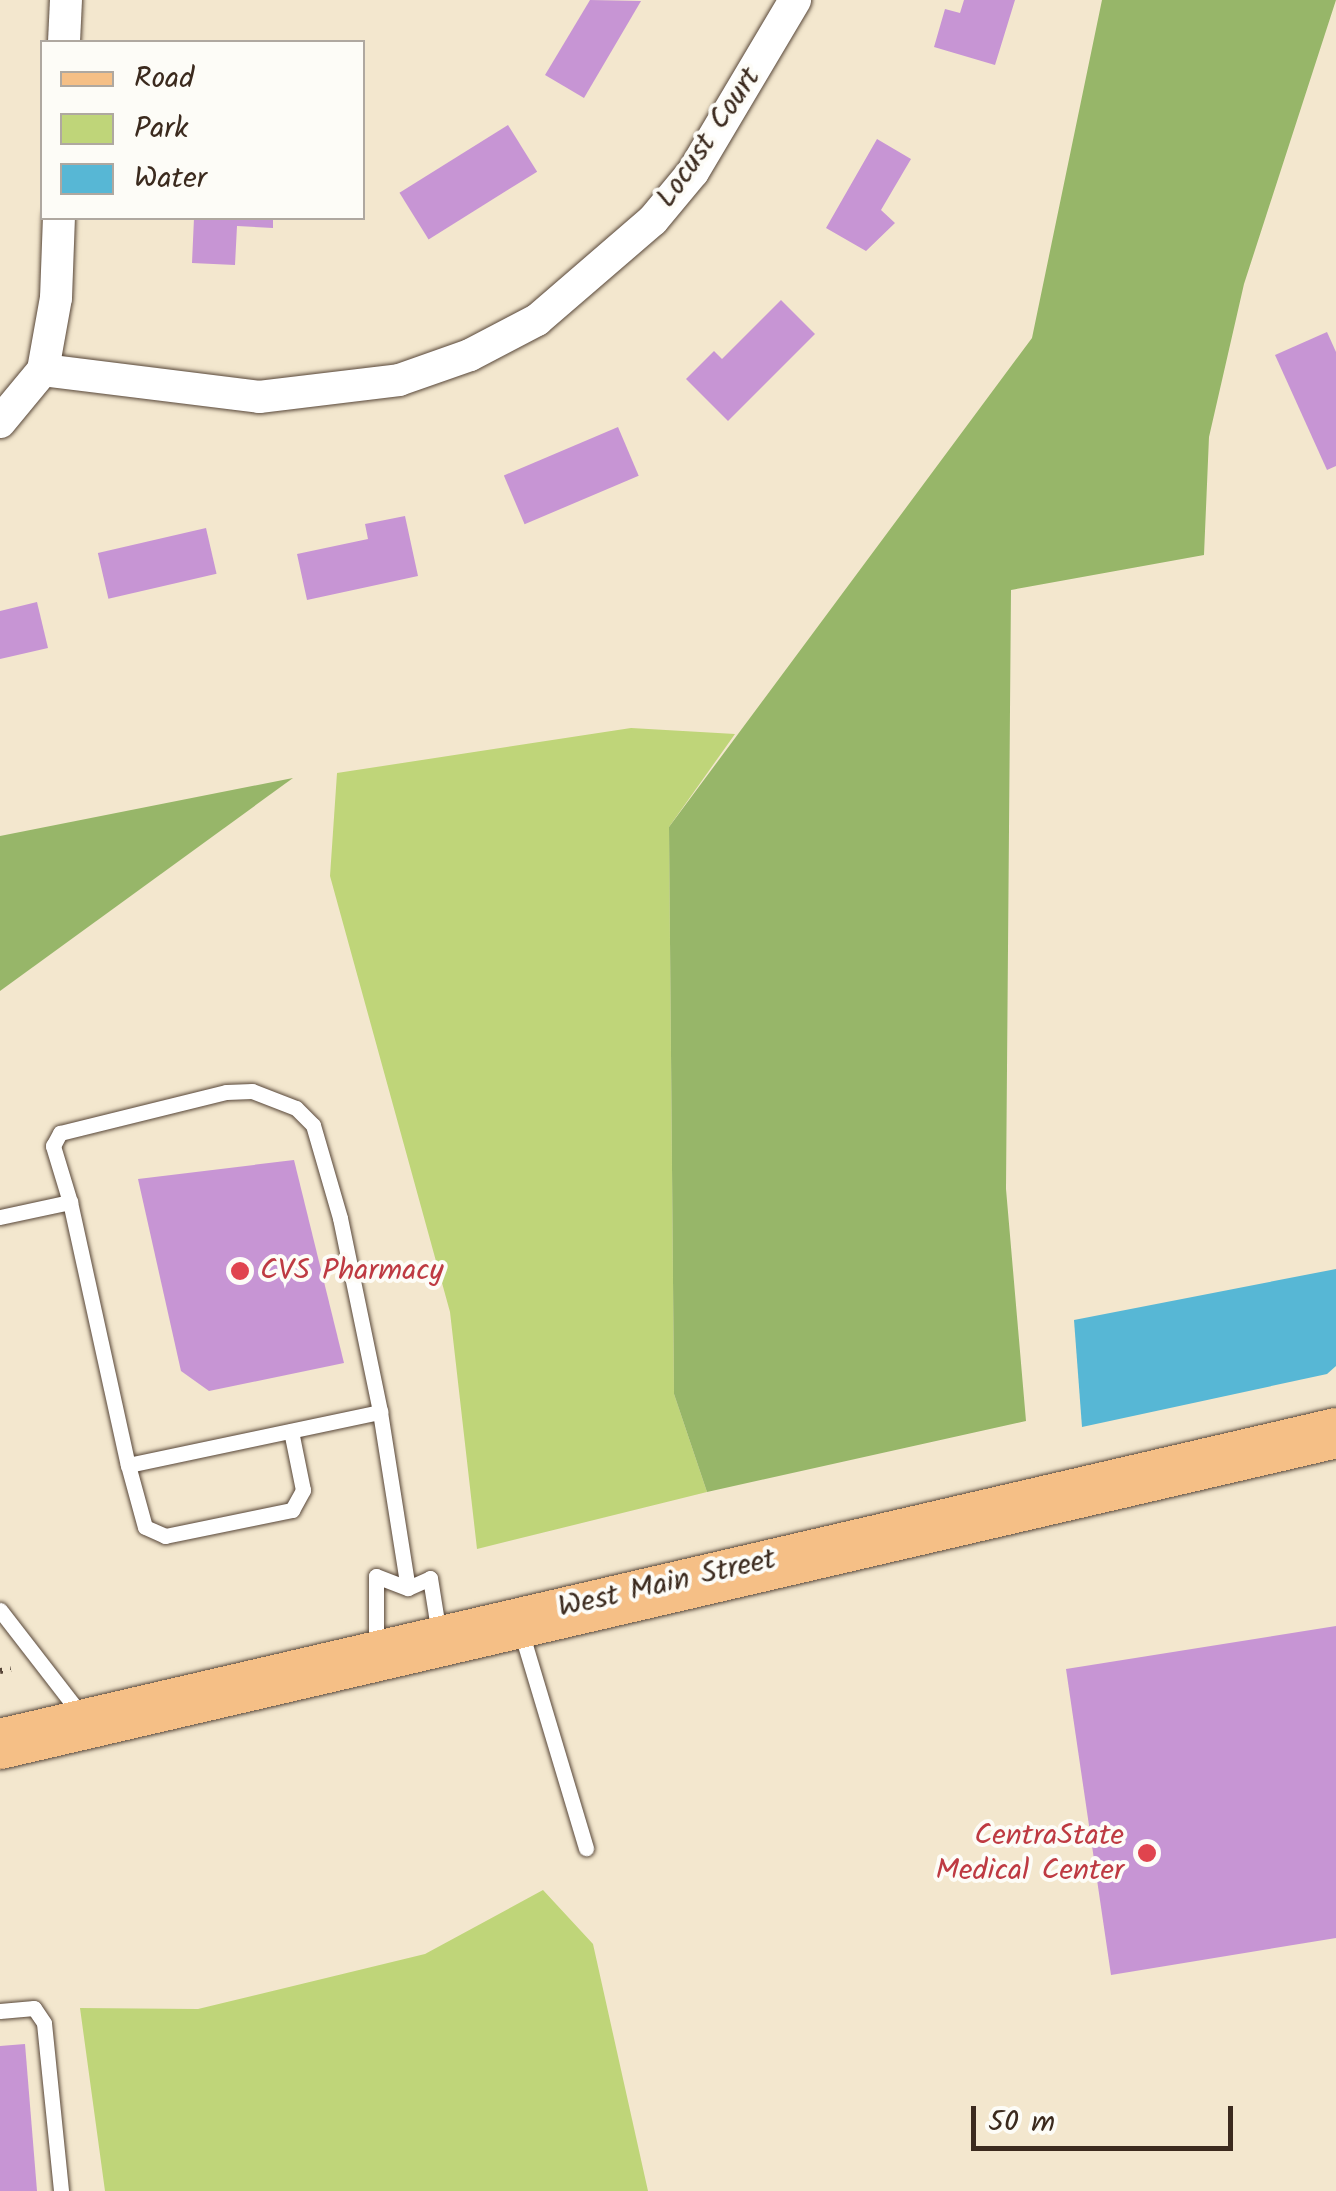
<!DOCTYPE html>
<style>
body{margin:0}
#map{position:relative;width:1336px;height:2191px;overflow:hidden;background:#f3e7ce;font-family:Kalam,sans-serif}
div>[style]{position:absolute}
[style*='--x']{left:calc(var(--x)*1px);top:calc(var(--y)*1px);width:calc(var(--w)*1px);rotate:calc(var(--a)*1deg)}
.green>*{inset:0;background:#bfd579}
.forest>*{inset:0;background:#97b669}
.water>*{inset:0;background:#57b7d5}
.building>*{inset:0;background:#c795d4;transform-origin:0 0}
.path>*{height:6px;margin-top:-3px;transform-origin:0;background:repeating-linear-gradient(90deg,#574638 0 2.5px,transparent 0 10.5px)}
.roads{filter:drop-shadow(0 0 2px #574638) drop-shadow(0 0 2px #574638)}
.service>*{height:15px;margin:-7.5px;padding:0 7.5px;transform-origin:7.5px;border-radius:7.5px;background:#fff}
.minor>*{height:32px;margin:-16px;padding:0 16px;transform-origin:16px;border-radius:16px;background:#fff}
.primary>*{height:50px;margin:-25px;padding:0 25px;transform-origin:25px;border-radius:25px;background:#f5bf86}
.dots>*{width:28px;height:28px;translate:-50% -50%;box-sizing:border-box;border:5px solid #fdfcf7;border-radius:50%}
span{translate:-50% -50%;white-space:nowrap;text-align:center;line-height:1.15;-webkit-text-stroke:8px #fdfcf7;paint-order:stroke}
.street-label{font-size:30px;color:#3b2a1e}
.health-label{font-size:30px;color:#be3a42}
.left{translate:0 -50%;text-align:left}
.right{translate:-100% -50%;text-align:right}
.legend{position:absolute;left:40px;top:40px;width:325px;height:180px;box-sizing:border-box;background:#fdfcf7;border:2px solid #afa8a0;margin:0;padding:12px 18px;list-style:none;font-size:30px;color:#3b2a1e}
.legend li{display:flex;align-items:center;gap:20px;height:50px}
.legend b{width:50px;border:2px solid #afa8a0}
.scale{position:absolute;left:971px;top:2106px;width:262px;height:45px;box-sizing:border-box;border:5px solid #3b2a1e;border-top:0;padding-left:12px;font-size:30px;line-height:35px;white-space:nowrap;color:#3b2a1e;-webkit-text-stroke:8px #fdfcf7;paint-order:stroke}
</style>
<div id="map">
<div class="green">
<div style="clip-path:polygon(631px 728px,735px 734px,669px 827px,674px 1394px,707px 1492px,477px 1549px,450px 1312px,330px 876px,337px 773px)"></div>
<div style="clip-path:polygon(543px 1890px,593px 1944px,648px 2191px,105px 2191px,80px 2008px,198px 2009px,425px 1954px)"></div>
</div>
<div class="forest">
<div style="clip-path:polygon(1102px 0,1336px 0,1244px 284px,1209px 437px,1204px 555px,1011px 590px,1006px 1189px,1026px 1421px,707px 1492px,674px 1394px,669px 827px,1032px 338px)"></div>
<div style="clip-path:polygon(293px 778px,0 991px,0 836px)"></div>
</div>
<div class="water">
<div style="clip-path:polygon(1336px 1269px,1336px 1366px,1327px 1374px,1082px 1427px,1074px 1320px)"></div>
</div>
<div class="building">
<div style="clip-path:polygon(590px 0,641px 1px,584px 98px,545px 75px)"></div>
<div style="clip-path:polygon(964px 0,1015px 0,995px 65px,934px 47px,945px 9px,960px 13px)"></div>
<div style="left:508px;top:125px;width:55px;height:128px;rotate:58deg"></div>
<div style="clip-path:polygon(877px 139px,911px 159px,881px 210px,895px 223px,866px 251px,826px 228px)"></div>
<div style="clip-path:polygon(194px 218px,273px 218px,273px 228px,237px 226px,235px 265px,192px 263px)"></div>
<div style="clip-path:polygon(781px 300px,815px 334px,728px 421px,686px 379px,714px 351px,722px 359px)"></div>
<div style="clip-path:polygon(1327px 332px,1336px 352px,1336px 466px,1327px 470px,1275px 355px)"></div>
<div style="left:618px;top:427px;width:53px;height:124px;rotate:67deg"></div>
<div style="clip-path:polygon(405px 516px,418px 576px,307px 600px,297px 554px,368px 539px,365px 524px)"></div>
<div style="left:206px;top:528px;width:47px;height:111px;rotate:77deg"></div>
<div style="clip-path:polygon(37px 602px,48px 648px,0 659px,0 611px)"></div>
<div style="clip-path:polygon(294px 1160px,344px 1363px,209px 1391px,181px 1371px,138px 1179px)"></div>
<div style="clip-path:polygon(1336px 1626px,1336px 1938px,1111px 1975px,1066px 1669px)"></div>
<div style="clip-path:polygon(25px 2044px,37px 2191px,0 2191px,0 2046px)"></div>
</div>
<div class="path">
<div style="--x:0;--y:1671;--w:11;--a:-10"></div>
</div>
<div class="roads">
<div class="service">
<div style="--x:70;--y:1202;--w:59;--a:-106.9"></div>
<div style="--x:53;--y:1146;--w:15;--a:-62"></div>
<div style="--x:60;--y:1133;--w:171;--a:-13.9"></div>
<div style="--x:226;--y:1092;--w:26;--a:-2"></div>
<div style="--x:252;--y:1091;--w:47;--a:21.1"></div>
<div style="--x:296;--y:1108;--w:24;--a:45"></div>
<div style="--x:313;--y:1125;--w:97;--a:73.8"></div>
<div style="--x:340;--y:1218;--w:198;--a:78.3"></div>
<div style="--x:0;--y:1217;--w:72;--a:-12.1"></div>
<div style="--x:70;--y:1202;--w:269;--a:77.6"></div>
<div style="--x:128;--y:1465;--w:258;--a:-11.9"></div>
<div style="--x:380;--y:1412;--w:178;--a:81"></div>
<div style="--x:128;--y:1465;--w:64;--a:74.7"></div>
<div style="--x:145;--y:1527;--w:22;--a:24"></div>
<div style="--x:165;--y:1536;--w:130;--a:-11.6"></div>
<div style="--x:292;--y:1510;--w:23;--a:-61"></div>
<div style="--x:303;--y:1490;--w:60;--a:-101.5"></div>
<div style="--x:0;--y:1610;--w:134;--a:52.3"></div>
<div style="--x:520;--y:1628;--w:230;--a:73.3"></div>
<div style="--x:376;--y:1649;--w:73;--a:-90"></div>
<div style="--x:376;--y:1576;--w:34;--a:21"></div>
<div style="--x:408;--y:1588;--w:24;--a:-24"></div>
<div style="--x:430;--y:1578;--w:57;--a:80.9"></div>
<div style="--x:0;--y:2011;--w:34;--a:-5"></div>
<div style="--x:34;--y:2008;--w:18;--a:56"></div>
<div style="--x:44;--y:2023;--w:169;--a:84.2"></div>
</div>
<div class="minor">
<div style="--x:64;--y:42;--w:42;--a:-87.3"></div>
<div style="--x:43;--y:370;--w:218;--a:7.1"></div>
<div style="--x:259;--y:397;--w:141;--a:-6.9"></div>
<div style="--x:399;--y:380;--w:75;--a:-19.4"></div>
<div style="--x:470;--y:355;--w:76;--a:-27.6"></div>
<div style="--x:537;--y:320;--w:153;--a:-40.8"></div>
<div style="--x:653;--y:220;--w:62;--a:-50.2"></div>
<div style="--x:693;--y:172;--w:200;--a:-59.3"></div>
<div style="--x:0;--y:422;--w:67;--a:-50.4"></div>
<div style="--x:43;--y:370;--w:73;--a:-79.8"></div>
<div style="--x:56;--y:298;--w:80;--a:-87.9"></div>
</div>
<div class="primary">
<div style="--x:0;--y:1744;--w:1372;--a:-13.1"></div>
</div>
</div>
<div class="dots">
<div style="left:240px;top:1271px;background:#e0444e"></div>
<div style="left:1147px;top:1853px;background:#e0444e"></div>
</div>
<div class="street-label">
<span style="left:709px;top:138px;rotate:-56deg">Locust Court</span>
<span style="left:667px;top:1584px;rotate:-13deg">West Main Street</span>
</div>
<div class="health-label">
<span class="left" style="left:260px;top:1271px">CVS Pharmacy</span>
<span class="right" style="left:1124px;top:1853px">CentraState<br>Medical Center</span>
</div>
<ul class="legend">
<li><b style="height:12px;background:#f5bf86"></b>Road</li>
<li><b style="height:28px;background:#bfd579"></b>Park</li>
<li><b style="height:28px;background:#57b7d5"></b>Water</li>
</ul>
<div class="scale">50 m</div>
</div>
